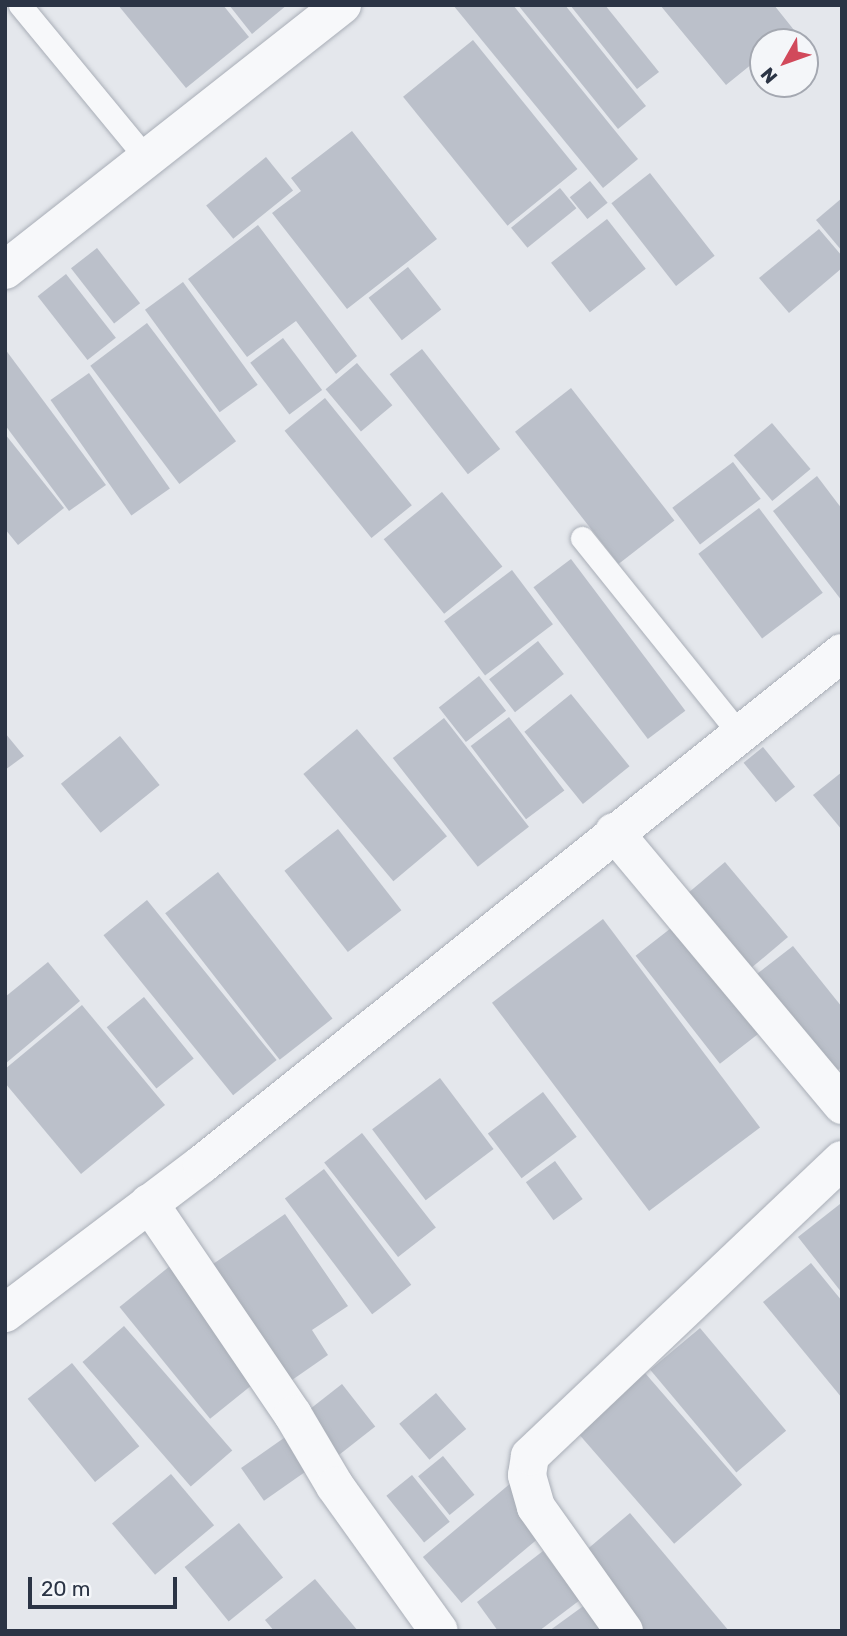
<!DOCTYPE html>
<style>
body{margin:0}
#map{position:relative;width:847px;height:1636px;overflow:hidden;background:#e4e7ec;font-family:Rubik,sans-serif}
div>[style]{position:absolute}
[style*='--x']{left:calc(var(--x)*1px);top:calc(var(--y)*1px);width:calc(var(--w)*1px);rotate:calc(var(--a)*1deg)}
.building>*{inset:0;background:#bbc0ca;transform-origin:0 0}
.roads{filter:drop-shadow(0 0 2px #a9aeb7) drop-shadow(0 0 2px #a9aeb7)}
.service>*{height:23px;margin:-11.5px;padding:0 11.5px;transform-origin:11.5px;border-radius:11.5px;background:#f7f8fa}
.minor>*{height:38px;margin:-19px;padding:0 19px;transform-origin:19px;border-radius:19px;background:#f7f8fa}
span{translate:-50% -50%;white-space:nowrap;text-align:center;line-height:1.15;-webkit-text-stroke:7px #f4f6f9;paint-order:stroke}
.frame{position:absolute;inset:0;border:7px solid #2b3445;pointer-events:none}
.north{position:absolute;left:749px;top:28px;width:70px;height:70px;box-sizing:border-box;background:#f4f6f9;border:2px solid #a4a8b1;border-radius:50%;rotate:230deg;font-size:19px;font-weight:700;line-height:28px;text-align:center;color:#2b3445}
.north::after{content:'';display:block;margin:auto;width:24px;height:32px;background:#d1495b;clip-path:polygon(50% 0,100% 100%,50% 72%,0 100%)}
.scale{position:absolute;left:28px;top:1577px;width:149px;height:32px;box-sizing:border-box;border:4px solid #2b3445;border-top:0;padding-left:9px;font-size:21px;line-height:24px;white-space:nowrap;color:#2b3445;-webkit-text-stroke:5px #f4f6f9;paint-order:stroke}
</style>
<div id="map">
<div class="building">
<div style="clip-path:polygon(118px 5px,223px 5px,249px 37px,186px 88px)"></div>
<div style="clip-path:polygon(229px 5px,287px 5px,252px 34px)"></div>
<div style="clip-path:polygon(453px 5px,513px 5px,638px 159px,603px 188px)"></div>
<div style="clip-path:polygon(518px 5px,565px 5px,646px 106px,618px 129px)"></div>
<div style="clip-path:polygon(570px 5px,605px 5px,659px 72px,637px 89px)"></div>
<div style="clip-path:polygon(660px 5px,774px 5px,794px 30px,779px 42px,763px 42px,763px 55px,726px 85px)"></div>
<div style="left:473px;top:40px;width:166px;height:90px;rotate:51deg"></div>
<div style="clip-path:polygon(352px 131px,437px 239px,347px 309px,272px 213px,301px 191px,291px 178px)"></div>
<div style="left:266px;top:157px;width:43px;height:77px;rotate:51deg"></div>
<div style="left:650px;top:173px;width:105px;height:49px;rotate:52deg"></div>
<div style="left:590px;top:181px;width:28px;height:26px;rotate:51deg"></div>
<div style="left:560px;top:188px;width:26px;height:63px;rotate:51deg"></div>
<div style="clip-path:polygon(842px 198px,842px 251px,816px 220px)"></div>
<div style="left:607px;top:219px;width:63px;height:71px;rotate:52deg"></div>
<div style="clip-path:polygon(258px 225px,357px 356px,336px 374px,296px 321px,247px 357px,188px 279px)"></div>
<div style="clip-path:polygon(819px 229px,842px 256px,842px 268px,789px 313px,759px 278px)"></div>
<div style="left:97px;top:248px;width:70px;height:33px;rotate:52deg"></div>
<div style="left:408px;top:267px;width:54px;height:50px;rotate:52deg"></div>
<div style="left:66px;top:274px;width:81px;height:36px;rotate:52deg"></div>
<div style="left:183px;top:282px;width:127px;height:47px;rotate:54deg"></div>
<div style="left:147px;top:323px;width:148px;height:71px;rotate:53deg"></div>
<div style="left:283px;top:338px;width:65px;height:41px;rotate:53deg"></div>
<div style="clip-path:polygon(5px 349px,106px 485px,69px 511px,5px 425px)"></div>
<div style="left:422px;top:349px;width:127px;height:41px;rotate:52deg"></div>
<div style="left:357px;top:363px;width:55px;height:41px;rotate:50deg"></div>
<div style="left:89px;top:373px;width:141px;height:47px;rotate:55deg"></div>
<div style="left:571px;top:388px;width:168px;height:71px;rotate:52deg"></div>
<div style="left:325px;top:398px;width:138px;height:52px;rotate:51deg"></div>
<div style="left:772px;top:423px;width:60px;height:50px;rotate:50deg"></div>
<div style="clip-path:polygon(5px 434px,64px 508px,18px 545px,5px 529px)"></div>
<div style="left:733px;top:462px;width:46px;height:76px;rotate:53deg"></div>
<div style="clip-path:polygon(817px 476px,842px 509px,842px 601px,773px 511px)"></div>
<div style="left:442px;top:492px;width:96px;height:75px;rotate:51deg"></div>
<div style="left:759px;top:508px;width:106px;height:76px;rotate:53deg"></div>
<div style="left:571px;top:559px;width:190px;height:47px;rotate:53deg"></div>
<div style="left:512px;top:570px;width:68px;height:85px;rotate:53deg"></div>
<div style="left:538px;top:641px;width:42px;height:62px;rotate:52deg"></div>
<div style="left:479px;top:676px;width:44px;height:51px;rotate:52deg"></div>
<div style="left:571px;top:694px;width:93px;height:60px;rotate:51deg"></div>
<div style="left:509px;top:717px;width:92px;height:48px;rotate:53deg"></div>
<div style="left:444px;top:718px;width:138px;height:65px;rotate:52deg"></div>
<div style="left:357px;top:729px;width:140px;height:70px;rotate:50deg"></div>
<div style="clip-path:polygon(5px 733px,24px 756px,5px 770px)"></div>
<div style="left:120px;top:736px;width:63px;height:76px;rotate:51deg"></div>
<div style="left:763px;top:747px;width:51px;height:25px;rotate:51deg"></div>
<div style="clip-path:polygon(842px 772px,842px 830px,813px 795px)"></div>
<div style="left:338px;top:829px;width:103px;height:68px;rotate:52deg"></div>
<div style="left:725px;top:862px;width:98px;height:56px;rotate:50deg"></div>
<div style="left:218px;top:872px;width:186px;height:67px;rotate:52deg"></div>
<div style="left:147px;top:900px;width:206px;height:56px;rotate:51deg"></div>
<div style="left:603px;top:919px;width:261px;height:139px;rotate:53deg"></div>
<div style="left:675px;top:925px;width:137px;height:50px;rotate:52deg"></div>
<div style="clip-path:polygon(793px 946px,842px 1007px,842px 1067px,828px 1078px,749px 980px)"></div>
<div style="clip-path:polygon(48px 962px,80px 1001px,5px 1064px,5px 997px)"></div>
<div style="left:144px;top:997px;width:79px;height:48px;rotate:51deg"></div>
<div style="clip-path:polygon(82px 1005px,165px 1105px,81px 1174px,5px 1083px,5px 1069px)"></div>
<div style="left:440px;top:1078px;width:89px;height:85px;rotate:53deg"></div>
<div style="left:543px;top:1092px;width:56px;height:69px;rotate:53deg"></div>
<div style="left:362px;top:1133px;width:120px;height:48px;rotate:52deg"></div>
<div style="left:555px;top:1161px;width:47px;height:36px;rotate:54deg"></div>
<div style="left:324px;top:1169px;width:145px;height:49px;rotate:53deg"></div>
<div style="clip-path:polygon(840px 1204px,842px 1205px,842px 1293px,798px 1237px)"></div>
<div style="clip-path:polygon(285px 1214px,348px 1306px,312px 1330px,328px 1355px,282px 1387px,203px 1271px)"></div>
<div style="clip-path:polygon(811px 1263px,842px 1301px,842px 1398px,763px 1302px)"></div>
<div style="left:170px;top:1266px;width:144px;height:65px;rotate:51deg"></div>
<div style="left:124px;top:1326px;width:165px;height:55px;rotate:49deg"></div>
<div style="left:700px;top:1328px;width:134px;height:65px;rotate:50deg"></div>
<div style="left:72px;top:1363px;width:107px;height:57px;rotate:51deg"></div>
<div style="left:645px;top:1373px;width:148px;height:90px;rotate:49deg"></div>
<div style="left:342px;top:1384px;width:54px;height:49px;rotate:52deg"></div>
<div style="left:436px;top:1393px;width:47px;height:48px;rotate:50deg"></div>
<div style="left:291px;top:1433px;width:40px;height:61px;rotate:55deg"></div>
<div style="left:443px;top:1456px;width:50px;height:32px;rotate:51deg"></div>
<div style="left:171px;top:1474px;width:67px;height:77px;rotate:50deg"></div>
<div style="left:412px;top:1475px;width:60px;height:33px;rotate:51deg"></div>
<div style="left:511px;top:1483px;width:60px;height:115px;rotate:50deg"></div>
<div style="clip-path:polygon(630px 1513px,729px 1631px,638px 1631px,577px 1558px)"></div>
<div style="left:239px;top:1523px;width:70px;height:70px;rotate:51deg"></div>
<div style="clip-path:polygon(543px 1551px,580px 1600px,539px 1631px,498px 1631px,477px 1602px)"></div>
<div style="clip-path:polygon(315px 1579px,358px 1631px,274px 1631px,265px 1620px)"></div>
<div style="clip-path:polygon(593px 1599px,616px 1631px,549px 1631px)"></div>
</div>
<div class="roads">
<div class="service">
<div style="--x:20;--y:5;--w:198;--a:50.5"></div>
<div style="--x:582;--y:538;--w:250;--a:51.2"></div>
</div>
<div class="minor">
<div style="--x:5;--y:270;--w:429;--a:-38.2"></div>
<div style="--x:614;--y:832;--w:356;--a:50.1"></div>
<div style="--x:149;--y:1203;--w:256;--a:55.8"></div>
<div style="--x:293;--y:1415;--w:82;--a:59.4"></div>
<div style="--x:335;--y:1486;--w:178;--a:54.4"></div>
<div style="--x:5;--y:1313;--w:247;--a:-37.1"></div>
<div style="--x:202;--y:1164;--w:819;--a:-38.61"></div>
<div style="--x:624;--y:1631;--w:152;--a:-125.4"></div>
<div style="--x:536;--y:1507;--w:33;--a:-106"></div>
<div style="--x:527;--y:1475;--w:19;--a:-81"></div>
<div style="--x:530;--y:1456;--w:430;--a:-43.5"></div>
</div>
</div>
<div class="frame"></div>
<div class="north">N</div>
<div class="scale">20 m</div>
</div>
